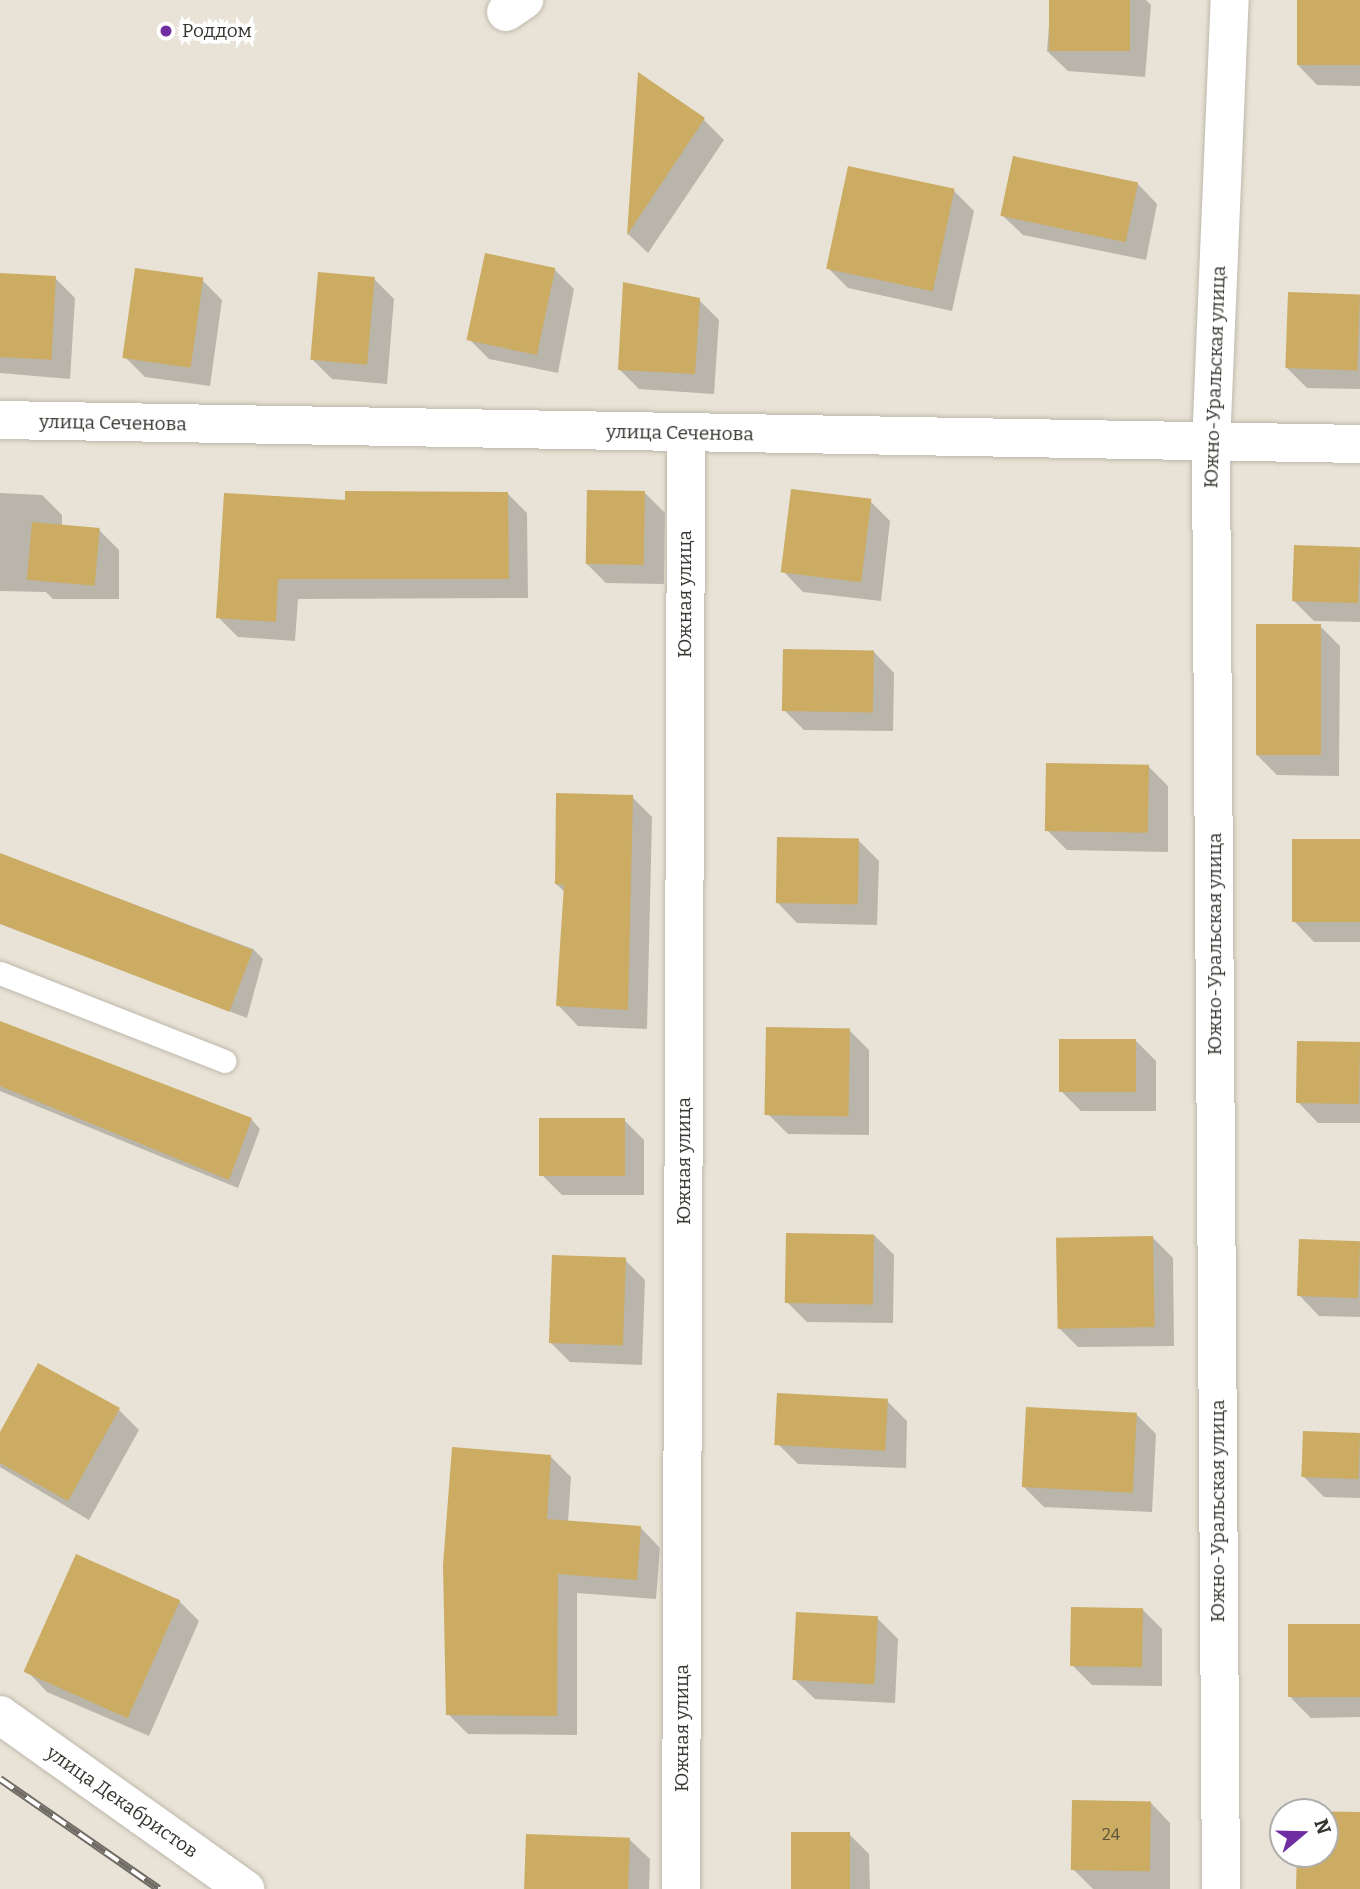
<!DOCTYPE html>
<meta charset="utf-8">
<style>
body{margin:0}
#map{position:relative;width:1360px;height:1889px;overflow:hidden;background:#e8e3d6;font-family:Bitter,serif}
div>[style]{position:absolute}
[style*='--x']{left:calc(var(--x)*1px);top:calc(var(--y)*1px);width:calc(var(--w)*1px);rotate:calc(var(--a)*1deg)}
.shadow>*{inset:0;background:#0003}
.building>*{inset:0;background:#cbac62;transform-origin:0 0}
.roads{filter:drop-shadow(0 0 2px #beb8ac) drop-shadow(0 0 2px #beb8ac)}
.lane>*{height:23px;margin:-11.5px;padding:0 11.5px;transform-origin:11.5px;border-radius:11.5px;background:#fff}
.street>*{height:38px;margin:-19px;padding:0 19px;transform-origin:19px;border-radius:19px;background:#fff}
.rail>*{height:8px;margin-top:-4px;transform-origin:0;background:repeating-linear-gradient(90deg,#fff 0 16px,#706d66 0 32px);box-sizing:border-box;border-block:2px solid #706d66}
.dots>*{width:19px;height:19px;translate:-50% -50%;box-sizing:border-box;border:4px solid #fff;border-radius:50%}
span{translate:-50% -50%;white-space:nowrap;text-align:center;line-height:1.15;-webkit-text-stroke:7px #fff;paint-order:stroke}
.number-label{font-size:16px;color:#5c533c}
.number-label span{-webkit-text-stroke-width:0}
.poi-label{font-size:19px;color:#373530}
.left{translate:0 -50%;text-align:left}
.street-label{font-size:19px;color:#373530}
.north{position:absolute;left:1269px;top:1798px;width:70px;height:70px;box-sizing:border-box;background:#fff;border:2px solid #afaeac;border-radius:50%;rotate:71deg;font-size:19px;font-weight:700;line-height:28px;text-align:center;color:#373530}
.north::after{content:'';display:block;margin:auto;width:24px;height:32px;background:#702ea3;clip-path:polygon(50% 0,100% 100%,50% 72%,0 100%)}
</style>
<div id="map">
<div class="shadow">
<div style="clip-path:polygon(1051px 0,1146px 0,1151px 5px,1145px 77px,1068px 71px,1047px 51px)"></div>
<div style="clip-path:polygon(1298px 0,1360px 0,1360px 86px,1317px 85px,1297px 64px)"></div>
<div style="clip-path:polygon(639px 75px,704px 120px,724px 140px,648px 253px,628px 234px)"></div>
<div style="clip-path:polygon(1137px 183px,1157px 204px,1146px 260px,1023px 235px,1002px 215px)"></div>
<div style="clip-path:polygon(954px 191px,974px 211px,952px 311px,848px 288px,828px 268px)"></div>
<div style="clip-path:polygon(554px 269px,574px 289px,558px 373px,489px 359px,469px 339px)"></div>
<div style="clip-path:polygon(0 274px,55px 278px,75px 298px,70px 379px,0 373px)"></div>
<div style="clip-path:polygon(374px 279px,394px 299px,387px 384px,332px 379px,312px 359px)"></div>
<div style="clip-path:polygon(202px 280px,222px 300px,210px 386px,145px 377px,125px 357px)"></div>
<div style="clip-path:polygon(1360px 297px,1360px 389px,1307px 388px,1287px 368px)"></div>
<div style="clip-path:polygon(699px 300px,719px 320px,714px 394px,639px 389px,619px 369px)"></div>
<div style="clip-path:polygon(0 493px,42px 495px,62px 515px,62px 526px,99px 530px,119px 550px,119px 599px,53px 599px,46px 592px,0 591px)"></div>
<div style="clip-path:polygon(507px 493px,527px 513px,528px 598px,298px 599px,295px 641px,238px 637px,218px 617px,347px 502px)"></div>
<div style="clip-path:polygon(645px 493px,665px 513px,664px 584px,606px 583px,586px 563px)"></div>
<div style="clip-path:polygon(870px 501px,890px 521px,881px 601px,803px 592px,783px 571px)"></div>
<div style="clip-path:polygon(1360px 549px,1360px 622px,1314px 621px,1294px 601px)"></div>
<div style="clip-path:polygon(1320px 626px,1340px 646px,1339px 776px,1277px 775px,1257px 755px)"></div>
<div style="clip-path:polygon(874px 652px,894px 673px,893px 731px,804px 730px,784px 710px)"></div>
<div style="clip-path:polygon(1148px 766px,1168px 786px,1168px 852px,1067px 850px,1047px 830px)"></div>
<div style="clip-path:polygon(632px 797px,652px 817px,647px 1029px,578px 1026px,558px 1005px,565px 892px,556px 884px)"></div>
<div style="clip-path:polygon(859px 841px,879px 861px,877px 925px,797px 923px,777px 902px)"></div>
<div style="clip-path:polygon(1360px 841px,1360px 942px,1314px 942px,1294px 921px)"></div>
<div style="clip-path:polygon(0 854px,253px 949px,263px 959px,247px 1018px,0 924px)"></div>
<div style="clip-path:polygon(0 1023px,251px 1119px,260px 1129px,238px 1188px,0 1091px)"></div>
<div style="clip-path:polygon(849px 1030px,869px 1050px,869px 1135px,788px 1134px,768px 1114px)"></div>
<div style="clip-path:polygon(1136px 1041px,1156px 1061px,1156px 1111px,1081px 1111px,1061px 1091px)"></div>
<div style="clip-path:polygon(1360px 1044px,1360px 1123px,1318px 1123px,1298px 1102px)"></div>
<div style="clip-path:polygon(624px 1120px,644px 1140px,644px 1195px,562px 1195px,542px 1175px)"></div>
<div style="clip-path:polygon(874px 1235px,894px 1255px,893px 1323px,807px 1322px,787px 1302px)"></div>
<div style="clip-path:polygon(1153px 1238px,1173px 1258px,1174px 1346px,1078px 1347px,1058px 1327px)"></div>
<div style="clip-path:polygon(1360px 1242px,1360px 1317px,1319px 1316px,1299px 1295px)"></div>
<div style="clip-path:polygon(625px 1260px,645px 1280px,642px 1365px,570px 1362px,550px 1342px)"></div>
<div style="clip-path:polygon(887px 1401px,907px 1421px,906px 1468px,798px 1464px,778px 1444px)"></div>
<div style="clip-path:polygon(119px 1410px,139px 1430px,89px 1520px,0 1467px,0 1435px)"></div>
<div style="clip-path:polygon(1136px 1414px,1156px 1434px,1152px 1512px,1044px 1507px,1024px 1487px)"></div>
<div style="clip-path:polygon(1360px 1435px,1360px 1498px,1324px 1497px,1304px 1477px)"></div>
<div style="clip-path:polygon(551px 1457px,571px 1477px,568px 1522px,640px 1527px,660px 1548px,656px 1599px,577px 1593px,577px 1735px,468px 1734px,448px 1714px)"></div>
<div style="clip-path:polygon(179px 1601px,199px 1621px,149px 1736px,47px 1692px,27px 1671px)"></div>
<div style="clip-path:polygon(1142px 1609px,1162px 1629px,1162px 1686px,1092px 1685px,1072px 1665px)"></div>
<div style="clip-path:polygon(878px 1619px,898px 1639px,895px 1703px,815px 1699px,794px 1679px)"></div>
<div style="clip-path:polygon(1360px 1626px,1360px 1717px,1311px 1718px,1291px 1698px)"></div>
<div style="clip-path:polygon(1150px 1802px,1170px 1823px,1170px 1889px,1093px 1889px,1073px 1869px)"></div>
<div style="clip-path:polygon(849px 1834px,869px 1854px,870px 1889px,793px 1889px)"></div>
<div style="clip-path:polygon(629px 1839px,650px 1859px,649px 1889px,526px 1889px)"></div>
</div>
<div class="building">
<div style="left:1049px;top:0;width:81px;height:51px"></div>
<div style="left:1297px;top:0;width:63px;height:65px"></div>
<div style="clip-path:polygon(638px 72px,705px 118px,627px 235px)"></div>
<div style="left:1013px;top:156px;width:128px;height:61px;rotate:12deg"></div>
<div style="left:848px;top:166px;width:109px;height:105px;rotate:12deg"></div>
<div style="left:485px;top:253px;width:72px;height:89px;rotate:12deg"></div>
<div style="left:135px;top:268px;width:69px;height:91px;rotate:8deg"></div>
<div style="left:318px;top:272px;width:57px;height:88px;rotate:5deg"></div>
<div style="left:0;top:273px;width:56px;height:84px;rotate:3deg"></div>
<div style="clip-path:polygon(623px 282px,700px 298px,695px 374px,618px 370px)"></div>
<div style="left:1288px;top:292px;width:72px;height:76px;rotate:2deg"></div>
<div style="left:791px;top:489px;width:81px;height:84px;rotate:7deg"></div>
<div style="left:587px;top:490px;width:58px;height:74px;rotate:1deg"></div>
<div style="clip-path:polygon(345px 491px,508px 492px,509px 579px,278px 579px,276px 622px,216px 618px,224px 493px,345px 500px)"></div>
<div style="left:32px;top:522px;width:68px;height:58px;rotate:5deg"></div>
<div style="left:1294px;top:545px;width:66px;height:56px;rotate:2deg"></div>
<div style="left:1256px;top:624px;width:65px;height:131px"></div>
<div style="left:783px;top:649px;width:91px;height:62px;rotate:1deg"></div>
<div style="left:1046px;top:763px;width:103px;height:68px;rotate:1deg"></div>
<div style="clip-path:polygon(556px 793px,633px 795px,628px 1010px,556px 1006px,564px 885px,555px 884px)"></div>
<div style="left:777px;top:837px;width:82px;height:66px;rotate:1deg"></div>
<div style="left:1292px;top:839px;width:68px;height:83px"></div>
<div style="left:0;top:853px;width:271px;height:66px;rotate:21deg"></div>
<div style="clip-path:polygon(0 1021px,252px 1118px,229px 1180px,0 1086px)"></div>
<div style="left:766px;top:1027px;width:84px;height:88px;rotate:1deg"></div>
<div style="left:1059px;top:1039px;width:77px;height:53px"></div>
<div style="left:1297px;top:1041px;width:63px;height:62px;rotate:1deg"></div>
<div style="left:539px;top:1118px;width:86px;height:58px"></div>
<div style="left:786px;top:1233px;width:88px;height:70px;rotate:1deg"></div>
<div style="left:1153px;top:1236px;width:91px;height:97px;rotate:89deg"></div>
<div style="left:1299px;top:1239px;width:61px;height:57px;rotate:2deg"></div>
<div style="left:552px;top:1255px;width:74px;height:88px;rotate:2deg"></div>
<div style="clip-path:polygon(38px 1363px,120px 1408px,68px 1501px,0 1463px,0 1432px)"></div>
<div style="left:777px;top:1393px;width:111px;height:52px;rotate:3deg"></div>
<div style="left:1026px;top:1407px;width:111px;height:80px;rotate:3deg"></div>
<div style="left:1303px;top:1431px;width:57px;height:46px;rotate:2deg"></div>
<div style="clip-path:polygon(452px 1447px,551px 1455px,547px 1519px,641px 1526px,637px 1580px,558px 1574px,557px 1716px,446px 1715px,443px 1565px)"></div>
<div style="left:76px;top:1554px;width:114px;height:129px;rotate:24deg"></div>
<div style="left:1071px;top:1607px;width:72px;height:59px;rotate:1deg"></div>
<div style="left:796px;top:1612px;width:82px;height:68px;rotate:3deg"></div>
<div style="left:1360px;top:1624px;width:73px;height:72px;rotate:90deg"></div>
<div style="left:1072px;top:1800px;width:79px;height:70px;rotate:1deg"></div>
<div style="clip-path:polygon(1297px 1811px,1360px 1812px,1360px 1889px,1296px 1889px,1297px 1854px,1325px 1854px,1325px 1812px)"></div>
<div style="left:791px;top:1832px;width:59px;height:57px"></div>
<div style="left:526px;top:1834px;width:104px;height:55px;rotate:2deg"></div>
</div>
<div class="roads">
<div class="lane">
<div style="--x:0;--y:973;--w:241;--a:21.4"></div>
</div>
<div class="street">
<div style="--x:506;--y:12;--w:22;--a:-34"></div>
<div style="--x:0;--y:420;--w:1360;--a:1.01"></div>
<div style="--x:0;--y:1715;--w:301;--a:35.4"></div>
<div style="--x:681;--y:1889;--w:1456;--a:-89.8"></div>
<div style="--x:1221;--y:1889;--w:1444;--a:-90.4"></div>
<div style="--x:1211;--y:445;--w:445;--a:-87.6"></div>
</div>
</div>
<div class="rail">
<div style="--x:0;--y:1779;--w:193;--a:34.7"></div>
</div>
<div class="dots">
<div style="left:166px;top:31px;background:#702ea3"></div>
</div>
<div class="number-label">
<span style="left:1111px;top:1835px">24</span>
</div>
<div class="poi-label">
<span class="left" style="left:182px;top:31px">Роддом</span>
</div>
<div class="street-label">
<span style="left:1215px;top:377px;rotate:-88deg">Южно-Уральская улица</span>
<span style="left:113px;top:423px;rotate:1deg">улица Сеченова</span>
<span style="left:680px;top:433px;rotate:1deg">улица Сеченова</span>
<span style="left:685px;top:594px;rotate:-90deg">Южная улица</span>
<span style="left:1215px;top:944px;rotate:-90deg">Южно-Уральская улица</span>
<span style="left:684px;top:1161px;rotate:-90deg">Южная улица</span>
<span style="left:1218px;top:1511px;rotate:-90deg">Южно-Уральская улица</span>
<span style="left:682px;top:1728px;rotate:-90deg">Южная улица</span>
<span style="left:122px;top:1802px;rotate:35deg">улица Декабристов</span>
</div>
<div class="north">N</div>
</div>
